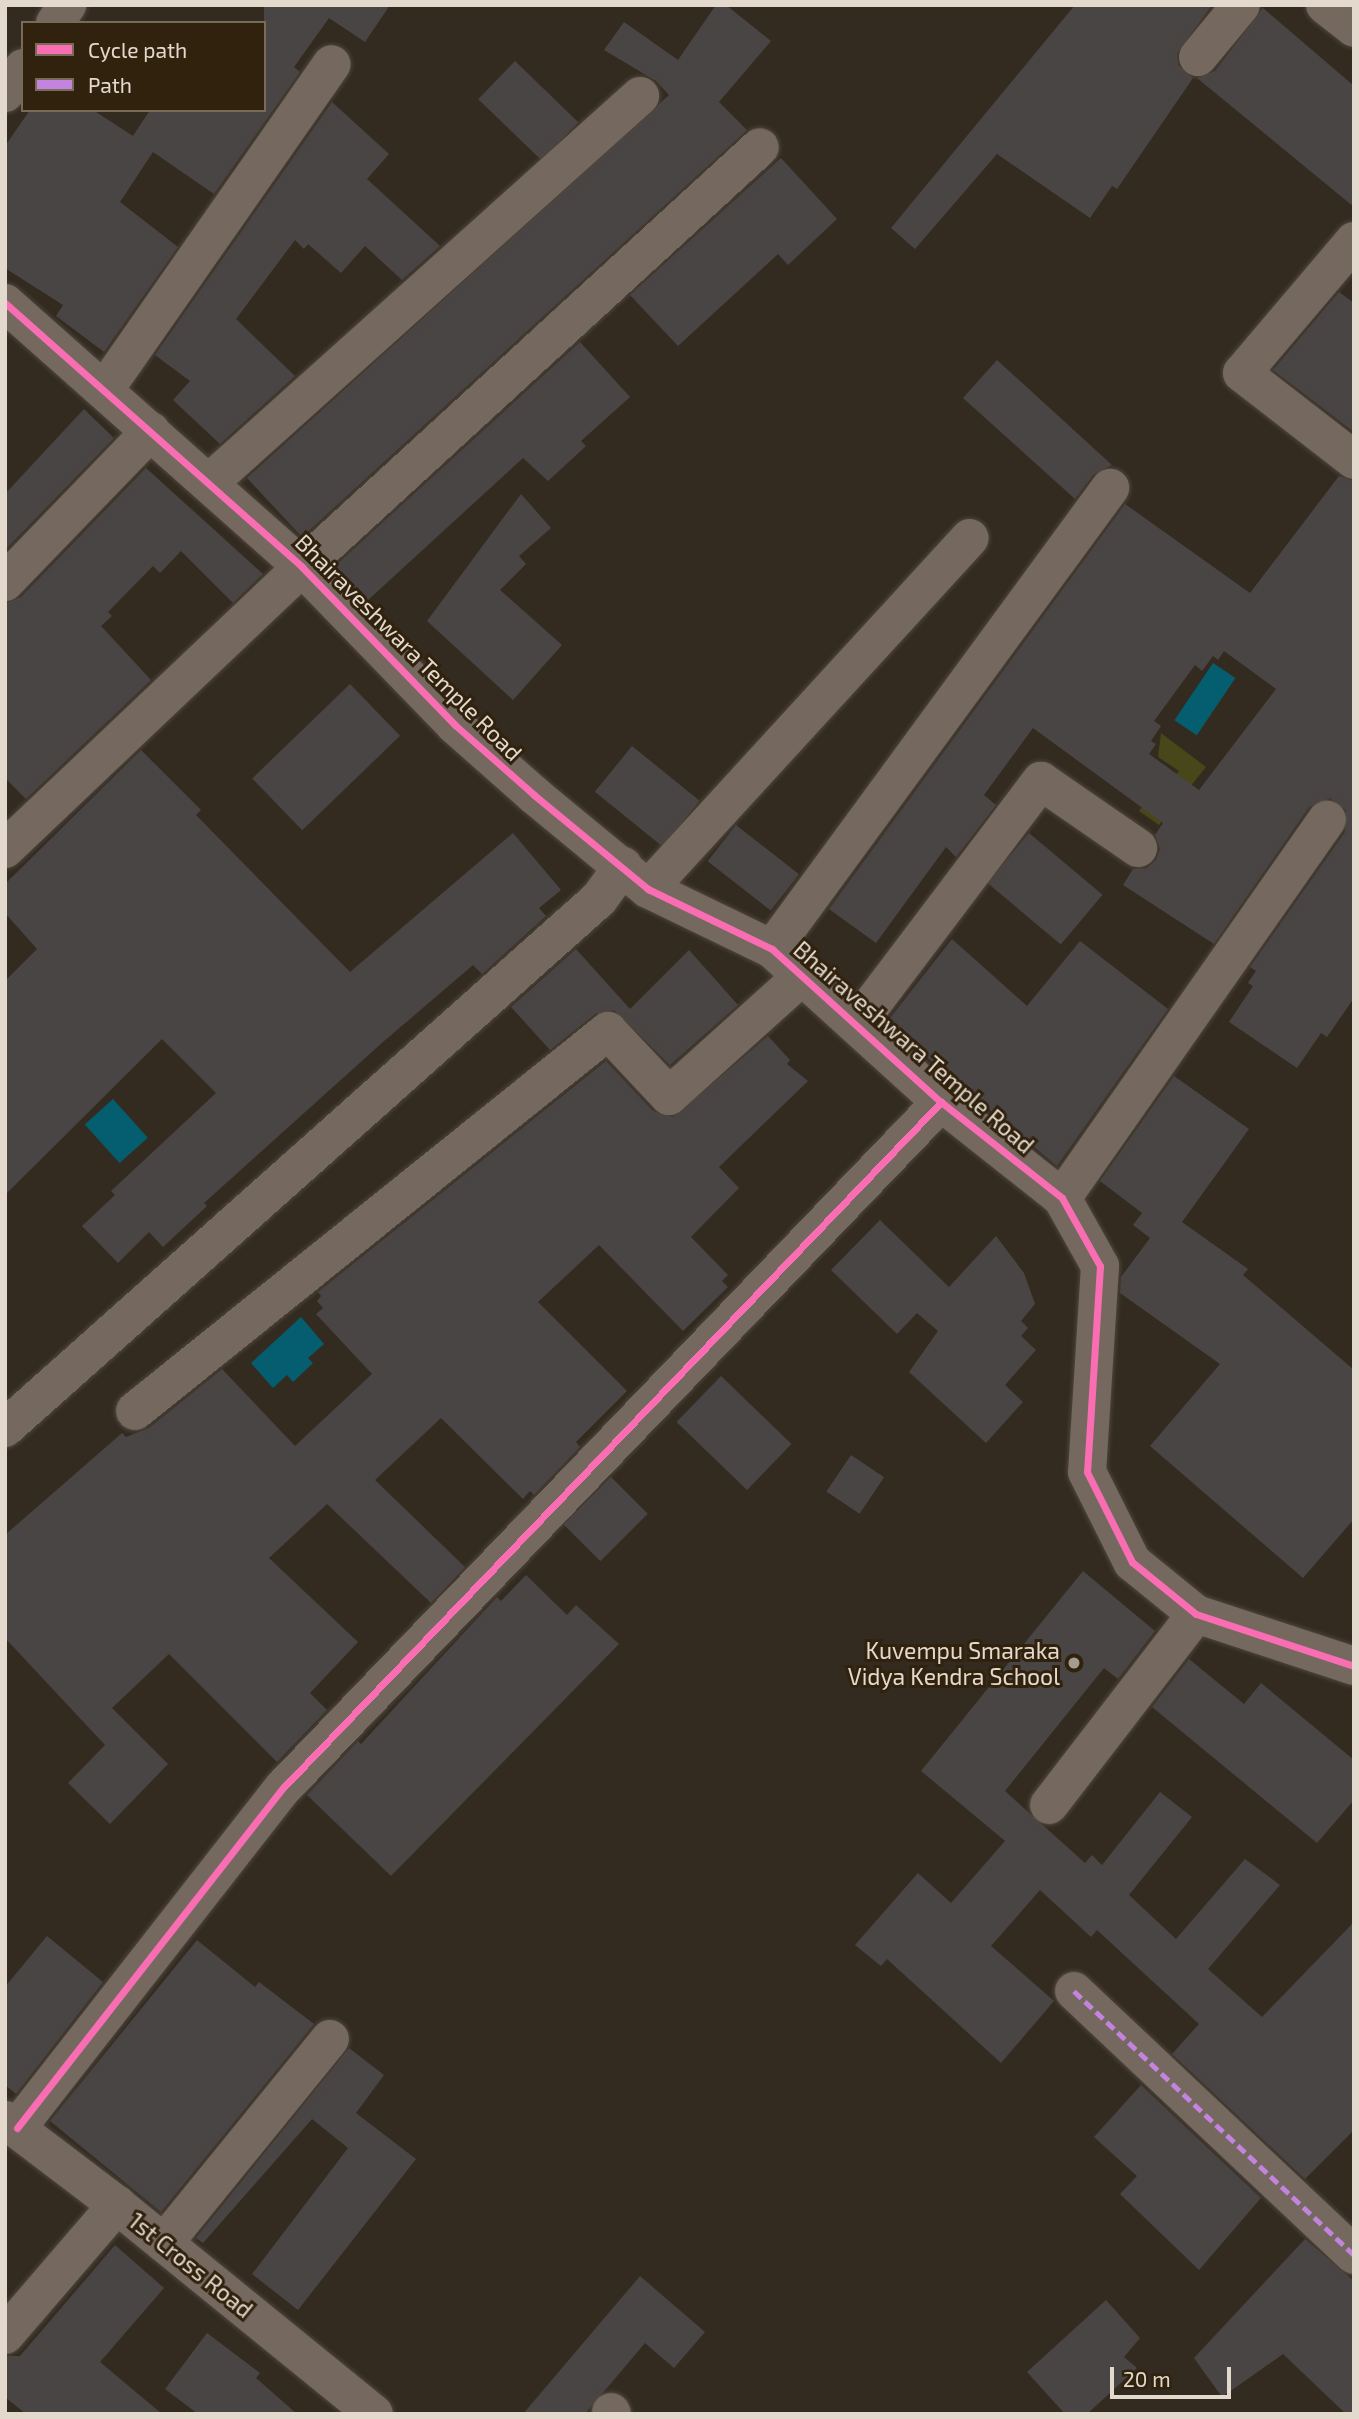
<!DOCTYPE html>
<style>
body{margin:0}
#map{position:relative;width:1359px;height:2419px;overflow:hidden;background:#332b20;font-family:"Exo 2",sans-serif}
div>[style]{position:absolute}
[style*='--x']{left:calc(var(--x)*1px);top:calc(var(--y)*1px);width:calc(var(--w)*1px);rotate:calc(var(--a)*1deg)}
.green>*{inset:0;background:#474719}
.water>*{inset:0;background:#055e6f;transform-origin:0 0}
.building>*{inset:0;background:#4a4545;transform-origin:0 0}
.roads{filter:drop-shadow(0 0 2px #4d463d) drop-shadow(0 0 2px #4d463d)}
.minor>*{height:38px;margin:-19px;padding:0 19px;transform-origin:19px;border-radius:19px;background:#75685f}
.quiet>*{height:5px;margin-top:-2.5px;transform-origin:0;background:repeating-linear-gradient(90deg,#c483df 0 10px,transparent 0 15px)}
.cycleway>*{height:7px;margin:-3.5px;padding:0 3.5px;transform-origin:3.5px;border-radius:3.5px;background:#f96db3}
.dots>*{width:19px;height:19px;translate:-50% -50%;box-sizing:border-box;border:4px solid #31220e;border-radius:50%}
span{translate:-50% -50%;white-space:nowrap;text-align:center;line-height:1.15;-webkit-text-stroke:6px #31220e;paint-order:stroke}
.street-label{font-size:23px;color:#e3d9cd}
.poi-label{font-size:23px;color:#e3d9cd}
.right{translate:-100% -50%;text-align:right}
.frame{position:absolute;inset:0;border:7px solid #e3d9cd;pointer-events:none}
.legend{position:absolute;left:21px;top:21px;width:245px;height:91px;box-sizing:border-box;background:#31220e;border:2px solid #786b5a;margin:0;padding:9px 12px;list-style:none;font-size:21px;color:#e3d9cd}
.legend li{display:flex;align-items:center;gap:14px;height:35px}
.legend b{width:35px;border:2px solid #786b5a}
.scale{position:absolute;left:1110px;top:2367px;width:121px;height:32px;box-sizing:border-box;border:4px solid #e3d9cd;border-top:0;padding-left:9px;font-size:21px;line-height:24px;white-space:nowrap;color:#e3d9cd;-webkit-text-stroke:5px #31220e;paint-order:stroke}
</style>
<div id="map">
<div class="green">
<div style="clip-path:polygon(1161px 733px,1206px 767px,1159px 825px,1139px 811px,1155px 789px,1161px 793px,1179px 771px,1158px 757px)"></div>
</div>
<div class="water">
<div style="left:1213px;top:663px;width:27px;height:69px;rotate:34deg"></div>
<div style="left:113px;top:1099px;width:52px;height:38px;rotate:48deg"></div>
<div style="clip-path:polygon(301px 1317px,324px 1344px,308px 1358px,313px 1363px,293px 1382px,287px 1375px,273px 1388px,251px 1363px)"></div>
</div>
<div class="building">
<div style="clip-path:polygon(264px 5px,390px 5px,365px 42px,329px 18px,294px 67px,300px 72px,214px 194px,153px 152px,120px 202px,178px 247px,104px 352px,56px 316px,63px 305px,5px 268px,5px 146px,30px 110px,93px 110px,133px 136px,150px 110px,264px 110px)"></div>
<div style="clip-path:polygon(716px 5px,726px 5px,771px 41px,719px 102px,747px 130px,302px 537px,247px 478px,669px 95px,656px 81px,604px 50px,624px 22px,678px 60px)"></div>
<div style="clip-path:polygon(1075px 5px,1212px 5px,1177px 53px,1178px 65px,1193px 78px,1117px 189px,1112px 186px,1090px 218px,997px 154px,915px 249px,891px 228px)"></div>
<div style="clip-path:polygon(1263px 8px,1354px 86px,1354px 207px,1197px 78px,1215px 71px)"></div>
<div style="left:515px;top:61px;width:88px;height:53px;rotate:44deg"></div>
<div style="clip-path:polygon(332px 102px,389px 154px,367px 179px,440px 246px,402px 280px,365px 246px,341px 273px,308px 244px,304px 249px,295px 240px,236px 319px,295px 376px,220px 444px,173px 400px,190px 381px,155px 355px)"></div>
<div style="clip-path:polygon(781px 158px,837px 219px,788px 265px,778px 254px,678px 346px,630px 295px)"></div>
<div style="clip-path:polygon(1339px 292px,1354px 303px,1354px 432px,1273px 370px)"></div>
<div style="clip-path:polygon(580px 342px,630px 397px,581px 441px,586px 446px,548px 481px,523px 458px,367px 601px,335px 566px)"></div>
<div style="clip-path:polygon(997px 360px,1112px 465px,1093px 475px,1075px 499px,963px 398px)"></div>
<div style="clip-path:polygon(84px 409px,114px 438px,5px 550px,5px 494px)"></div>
<div style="clip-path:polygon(146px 468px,263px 574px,233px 603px,181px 551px,160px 573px,153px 566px,108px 612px,112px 616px,101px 626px,151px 680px,26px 799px,5px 778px,5px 603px,21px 597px)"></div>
<div style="clip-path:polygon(evenodd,1339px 476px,1354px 481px,1354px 998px,1327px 1037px,1321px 1033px,1297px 1068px,1229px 1022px,1253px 986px,1248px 983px,1256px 971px,1250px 967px,1345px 832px,1346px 810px,1330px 798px,1309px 807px,1214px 944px,1123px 885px,1133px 869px,1147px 868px,1156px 860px,1160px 849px,1155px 835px,1163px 823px,1033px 728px,984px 795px,996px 805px,956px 857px,946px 847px,876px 943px,829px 909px,1125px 504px,1250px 593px,1339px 476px,1224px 651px,1276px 689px,1199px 790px,1149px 754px,1156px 744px,1151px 741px,1161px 726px,1154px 721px,1195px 665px,1202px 671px,1213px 656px,1218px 660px,1224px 651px)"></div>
<div style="clip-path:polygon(521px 494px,551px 528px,519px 556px,526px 564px,500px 590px,562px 645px,513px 700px,427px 621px)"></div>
<div style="left:350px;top:684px;width:72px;height:136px;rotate:46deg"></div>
<div style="left:632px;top:746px;width:87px;height:59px;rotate:39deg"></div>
<div style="clip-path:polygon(141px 750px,201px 810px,196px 815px,350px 972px,513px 833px,561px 890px,539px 908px,546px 916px,482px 974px,473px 965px,383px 1042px,204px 1203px,207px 1206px,163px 1247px,149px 1232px,118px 1263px,82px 1226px,115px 1195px,111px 1191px,216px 1093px,162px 1039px,5px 1195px,5px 981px,37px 949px,5px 913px,5px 884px)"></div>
<div style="left:736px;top:825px;width:80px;height:46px;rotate:38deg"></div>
<div style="left:1029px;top:833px;width:96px;height:65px;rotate:40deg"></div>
<div style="clip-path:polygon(952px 939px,1027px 1006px,1080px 941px,1168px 1009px,1057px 1166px,886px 1023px)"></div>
<div style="clip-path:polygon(576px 949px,630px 1009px,689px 950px,738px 1005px,670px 1065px,614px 1010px,595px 1014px,550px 1050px,511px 1007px)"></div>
<div style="clip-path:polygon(768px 1036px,790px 1060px,787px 1064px,808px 1081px,719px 1167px,739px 1188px,691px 1237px,728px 1275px,722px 1281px,728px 1287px,683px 1331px,599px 1245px,538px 1302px,627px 1391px,576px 1442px,580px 1447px,534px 1495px,530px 1491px,523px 1499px,441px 1418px,375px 1480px,465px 1567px,431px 1603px,327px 1504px,269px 1558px,358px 1642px,310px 1693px,327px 1710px,277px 1762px,169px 1654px,112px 1708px,168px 1764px,110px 1824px,68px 1783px,105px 1745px,5px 1638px,5px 1535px,122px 1433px,126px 1437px,149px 1428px,222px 1369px,295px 1446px,372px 1374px,316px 1314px,323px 1308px,317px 1301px,321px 1296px,318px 1292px,606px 1061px,653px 1111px,673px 1117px)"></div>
<div style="clip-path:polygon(1174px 1076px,1249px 1129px,1182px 1222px,1248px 1269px,1243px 1275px,1354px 1370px,1354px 1519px,1303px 1578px,1150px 1446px,1220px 1364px,1120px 1293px,1121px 1277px,1150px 1238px,1133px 1225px,1142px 1213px,1100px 1181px)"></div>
<div style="clip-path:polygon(880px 1220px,949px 1287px,996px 1236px,1024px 1273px,1035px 1304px,1021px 1321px,1028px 1328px,1021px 1336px,1036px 1350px,1005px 1385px,1023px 1402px,986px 1443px,909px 1372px,938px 1331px,917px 1313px,897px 1334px,831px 1270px)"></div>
<div style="left:721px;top:1376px;width:98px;height:64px;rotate:44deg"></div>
<div style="left:851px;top:1455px;width:40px;height:44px;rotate:34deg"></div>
<div style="left:611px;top:1477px;width:52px;height:67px;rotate:45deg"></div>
<div style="clip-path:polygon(1083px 1571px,1155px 1631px,1118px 1679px,1104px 1668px,1005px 1791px,1085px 1863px,1092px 1855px,1102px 1865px,1160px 1792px,1192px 1817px,1129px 1895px,1176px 1939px,1245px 1859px,1280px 1885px,1208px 1969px,1262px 2017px,1354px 1922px,1354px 2130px,1305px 2179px,1172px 2054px,1199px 2024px,1097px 1930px,1091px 1937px,1040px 1890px,991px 1946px,1054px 2001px,1001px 2063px,887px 1959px,881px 1966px,855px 1945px,918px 1873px,951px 1903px,1005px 1841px,921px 1771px)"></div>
<div style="clip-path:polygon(526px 1575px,567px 1615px,576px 1605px,619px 1644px,391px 1876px,307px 1795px,358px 1741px,361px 1744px,497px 1597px,501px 1601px)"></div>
<div style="clip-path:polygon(1189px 1659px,1244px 1704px,1261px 1683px,1354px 1760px,1354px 1800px,1317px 1843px,1152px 1707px)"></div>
<div style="clip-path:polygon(47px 1936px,103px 1982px,16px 2094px,5px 2085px,5px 1987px)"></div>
<div style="clip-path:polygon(197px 1940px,255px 1987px,259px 1982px,314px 2024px,161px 2212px,50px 2121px)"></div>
<div style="clip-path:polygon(349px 2048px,384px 2075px,356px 2113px,416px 2159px,298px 2310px,252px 2274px,348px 2148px,312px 2119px,203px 2243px,196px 2238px)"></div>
<div style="clip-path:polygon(1141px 2085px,1261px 2198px,1199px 2270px,1120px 2194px,1137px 2176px,1094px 2137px)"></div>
<div style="clip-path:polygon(1305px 2239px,1354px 2281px,1354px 2414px,1346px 2414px,1283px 2354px,1222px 2397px,1194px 2358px)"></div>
<div style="clip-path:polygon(115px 2245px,164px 2288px,100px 2362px,162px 2414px,26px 2414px,5px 2397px,5px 2356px,20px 2356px)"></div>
<div style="clip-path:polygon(640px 2276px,705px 2332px,674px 2368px,645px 2343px,585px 2414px,523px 2414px)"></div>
<div style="clip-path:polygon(1106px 2300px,1140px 2338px,1124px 2357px,1137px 2368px,1087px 2414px,1065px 2414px,1027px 2372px)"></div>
<div style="clip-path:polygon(207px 2333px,260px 2373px,256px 2378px,297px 2414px,198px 2414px,165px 2389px)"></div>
</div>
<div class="roads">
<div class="minor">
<div style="--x:1325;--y:5;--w:37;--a:38"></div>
<div style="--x:55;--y:23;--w:22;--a:-56"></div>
<div style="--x:1198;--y:57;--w:67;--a:-50.4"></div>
<div style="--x:5;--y:93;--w:31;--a:-54"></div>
<div style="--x:1354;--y:241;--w:173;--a:130.3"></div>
<div style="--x:1242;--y:373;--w:142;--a:37.8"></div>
<div style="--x:5;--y:303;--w:397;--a:41.6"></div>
<div style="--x:302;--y:567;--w:220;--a:45.9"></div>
<div style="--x:455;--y:725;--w:106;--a:41.5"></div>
<div style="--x:534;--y:795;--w:148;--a:39.5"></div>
<div style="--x:648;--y:889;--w:138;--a:25.8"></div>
<div style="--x:772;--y:949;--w:228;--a:42.2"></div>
<div style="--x:941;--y:1102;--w:154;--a:38.4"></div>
<div style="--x:1062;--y:1198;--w:78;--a:60.8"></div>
<div style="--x:1100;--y:1266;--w:206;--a:93.6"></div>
<div style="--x:1087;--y:1472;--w:101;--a:63.4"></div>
<div style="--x:1132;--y:1562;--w:82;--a:39.1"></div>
<div style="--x:1196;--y:1614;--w:166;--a:18.2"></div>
<div style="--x:105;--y:389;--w:396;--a:-55.1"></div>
<div style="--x:210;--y:482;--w:578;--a:-41.91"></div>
<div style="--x:5;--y:582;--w:210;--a:-46"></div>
<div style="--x:5;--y:849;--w:410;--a:-43.5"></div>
<div style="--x:302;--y:567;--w:621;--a:-42.52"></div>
<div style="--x:648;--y:889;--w:476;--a:-47.5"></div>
<div style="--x:772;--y:949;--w:572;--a:-53.75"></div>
<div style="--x:857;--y:1024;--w:305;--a:-52.9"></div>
<div style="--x:1041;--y:781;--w:118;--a:34.6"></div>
<div style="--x:1062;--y:1198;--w:462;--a:-55"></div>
<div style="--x:135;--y:1411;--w:607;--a:-38.78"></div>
<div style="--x:608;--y:1031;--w:89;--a:46.8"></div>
<div style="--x:669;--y:1096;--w:178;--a:-42"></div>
<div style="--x:5;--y:1428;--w:795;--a:-41.69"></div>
<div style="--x:599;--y:899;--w:41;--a:-54"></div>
<div style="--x:1049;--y:1805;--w:241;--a:-52.4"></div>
<div style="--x:1074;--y:1991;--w:385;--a:43.3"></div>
<div style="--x:5;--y:2120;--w:141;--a:37.2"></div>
<div style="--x:117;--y:2205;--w:331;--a:39.1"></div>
<div style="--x:17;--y:2128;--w:432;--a:-52"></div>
<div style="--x:283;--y:1788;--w:951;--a:-46.19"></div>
<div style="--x:164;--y:2243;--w:263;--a:-50.9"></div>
<div style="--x:5;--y:2335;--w:172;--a:-49.3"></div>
<div style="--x:611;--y:2412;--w:2;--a:63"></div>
</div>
</div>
<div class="quiet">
<div style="--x:1074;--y:1991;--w:385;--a:43.3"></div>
</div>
<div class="cycleway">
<div style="--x:5;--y:303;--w:397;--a:41.6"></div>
<div style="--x:302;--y:567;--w:220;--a:45.9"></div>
<div style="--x:455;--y:725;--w:106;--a:41.5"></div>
<div style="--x:534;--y:795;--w:148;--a:39.5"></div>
<div style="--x:648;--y:889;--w:138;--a:25.8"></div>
<div style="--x:772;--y:949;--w:228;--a:42.2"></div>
<div style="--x:941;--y:1102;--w:154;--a:38.4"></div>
<div style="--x:1062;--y:1198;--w:78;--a:60.8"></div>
<div style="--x:1100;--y:1266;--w:206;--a:93.6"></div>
<div style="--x:1087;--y:1472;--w:101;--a:63.4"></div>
<div style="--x:1132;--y:1562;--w:82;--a:39.1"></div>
<div style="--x:1196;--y:1614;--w:166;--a:18.2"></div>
<div style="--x:17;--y:2128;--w:432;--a:-52"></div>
<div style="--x:283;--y:1788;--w:951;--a:-46.19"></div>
</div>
<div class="dots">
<div style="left:1074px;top:1663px;background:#a59c90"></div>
</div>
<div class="street-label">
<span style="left:409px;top:647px;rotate:45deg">Bhairaveshwara Temple Road</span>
<span style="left:914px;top:1047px;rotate:41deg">Bhairaveshwara Temple Road</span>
<span style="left:191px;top:2265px;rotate:39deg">1st Cross Road</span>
</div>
<div class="poi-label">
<span class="right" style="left:1060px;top:1663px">Kuvempu Smaraka<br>Vidya Kendra School</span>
</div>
<div class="frame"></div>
<ul class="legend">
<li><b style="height:9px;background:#f96db3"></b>Cycle path</li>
<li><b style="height:9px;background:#c483df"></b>Path</li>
</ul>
<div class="scale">20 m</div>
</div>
